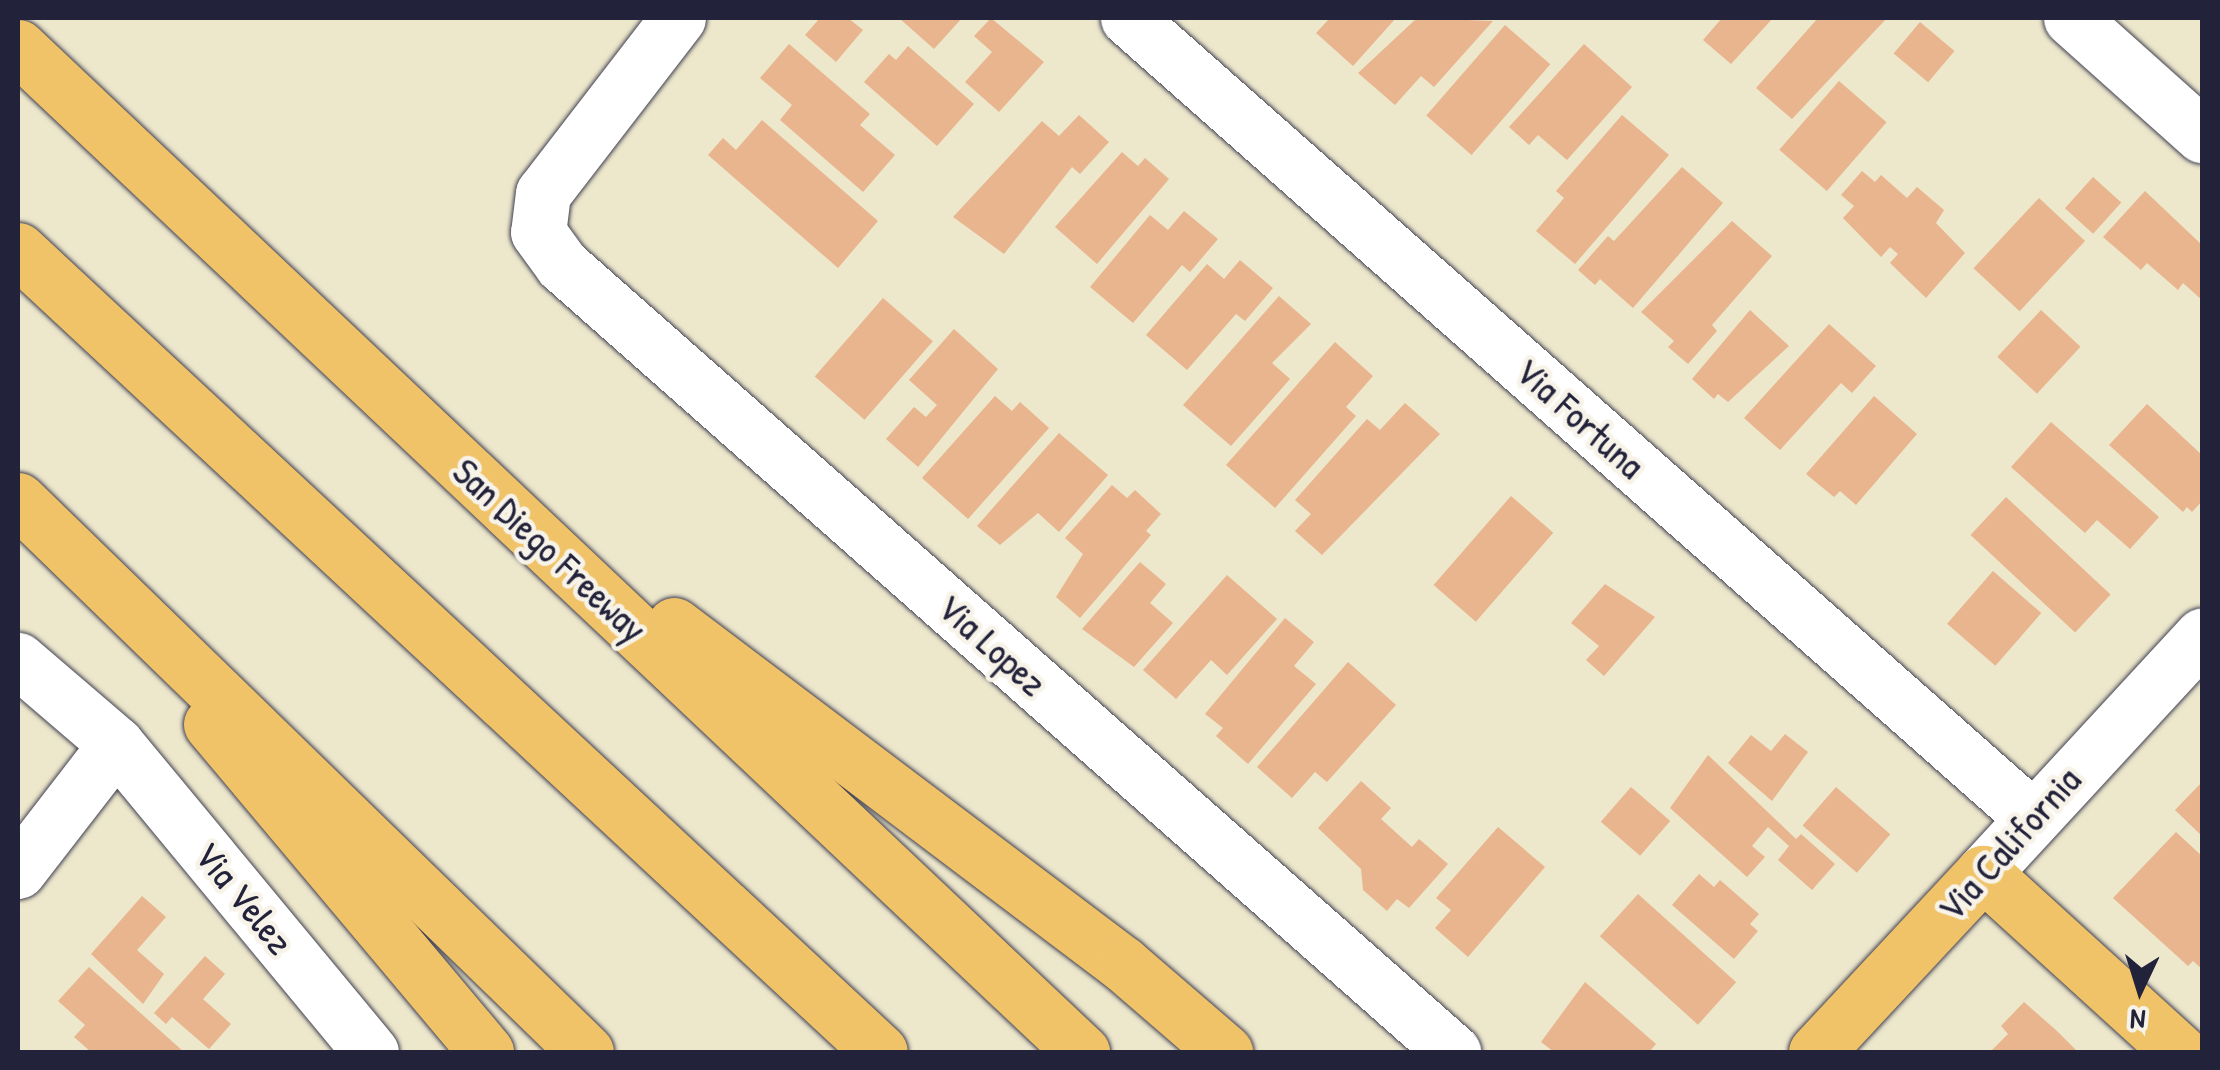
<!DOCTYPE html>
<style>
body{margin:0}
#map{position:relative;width:2220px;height:1070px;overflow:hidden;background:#ede7cc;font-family:"Patrick Hand",sans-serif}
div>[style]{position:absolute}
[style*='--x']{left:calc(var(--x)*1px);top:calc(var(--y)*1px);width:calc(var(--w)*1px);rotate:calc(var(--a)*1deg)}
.building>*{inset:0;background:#e8b58e;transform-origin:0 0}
.roads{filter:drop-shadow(0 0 2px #404051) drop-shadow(0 0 2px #404051)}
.minor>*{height:55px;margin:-27.5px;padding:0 27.5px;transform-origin:27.5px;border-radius:27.5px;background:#fff}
.major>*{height:55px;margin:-27.5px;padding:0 27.5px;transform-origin:27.5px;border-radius:27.5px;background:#f0c369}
.highway>*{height:55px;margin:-27.5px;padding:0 27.5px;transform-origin:27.5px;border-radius:27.5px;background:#f0c369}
span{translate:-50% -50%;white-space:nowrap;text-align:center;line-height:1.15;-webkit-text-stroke:9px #f7f3e8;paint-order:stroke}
.street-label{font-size:38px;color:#22223b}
.frame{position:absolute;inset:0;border:20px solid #22223b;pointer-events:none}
.north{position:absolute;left:2090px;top:940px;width:100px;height:100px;-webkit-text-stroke:8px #f7f3e8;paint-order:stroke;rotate:184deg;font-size:28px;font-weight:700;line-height:40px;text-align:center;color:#22223b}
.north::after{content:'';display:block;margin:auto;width:35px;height:45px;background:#22223b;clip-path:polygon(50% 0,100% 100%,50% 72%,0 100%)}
</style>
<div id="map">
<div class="building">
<div style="clip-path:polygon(820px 18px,848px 18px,863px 30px,836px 62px,805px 35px)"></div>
<div style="clip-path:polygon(899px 18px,962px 18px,934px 49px)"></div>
<div style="clip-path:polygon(991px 18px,1044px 62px,999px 112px,965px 82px,992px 52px,974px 36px)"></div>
<div style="clip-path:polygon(1330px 18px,1396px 18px,1353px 66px,1316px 33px)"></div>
<div style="clip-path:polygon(1417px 18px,1493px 21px,1434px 87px,1421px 76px,1395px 105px,1358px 73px)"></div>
<div style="clip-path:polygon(1722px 18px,1773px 18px,1731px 64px,1703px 40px)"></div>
<div style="clip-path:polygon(1818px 18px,1887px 18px,1792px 119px,1756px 88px)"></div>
<div style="left:1920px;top:22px;width:45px;height:41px;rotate:40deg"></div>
<div style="left:1505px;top:25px;width:60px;height:120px;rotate:41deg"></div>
<div style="clip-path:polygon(789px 44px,870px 114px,860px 125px,895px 155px,863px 192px,780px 120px,792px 105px,760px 78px)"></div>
<div style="clip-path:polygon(1584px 44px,1632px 87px,1567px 160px,1538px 135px,1529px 145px,1509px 127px)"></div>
<div style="clip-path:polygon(908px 46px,974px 104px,937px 146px,864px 82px,889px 54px,896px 60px)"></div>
<div style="left:1839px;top:81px;width:63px;height:91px;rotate:41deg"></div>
<div style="clip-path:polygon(1079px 115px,1109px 142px,1080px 174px,1072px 167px,1004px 254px,953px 217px,1042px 121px,1059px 136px)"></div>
<div style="clip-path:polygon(1622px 115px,1669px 155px,1575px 264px,1536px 231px,1564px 198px,1556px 191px)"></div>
<div style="clip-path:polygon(762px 120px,878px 221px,838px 268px,708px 155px,723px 138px,736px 150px)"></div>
<div style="clip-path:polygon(1122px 152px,1138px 166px,1145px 158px,1169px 179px,1097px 264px,1055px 227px)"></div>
<div style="clip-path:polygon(1682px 167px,1723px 203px,1633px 308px,1600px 279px,1595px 285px,1578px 270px,1608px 236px,1614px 241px)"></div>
<div style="clip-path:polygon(1862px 171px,1875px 182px,1881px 175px,1907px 198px,1917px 187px,1944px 210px,1936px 223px,1965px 253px,1926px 298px,1890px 263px,1898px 254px,1890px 247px,1881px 257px,1843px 218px,1854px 206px,1841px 195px)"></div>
<div style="left:2093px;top:177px;width:38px;height:42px;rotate:42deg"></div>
<div style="clip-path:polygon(2145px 191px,2202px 245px,2202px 300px,2183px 283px,2178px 290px,2147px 263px,2141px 270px,2103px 237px)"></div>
<div style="left:2039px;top:198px;width:63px;height:96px;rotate:43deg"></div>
<div style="clip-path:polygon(1184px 211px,1218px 239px,1190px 272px,1182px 265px,1133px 323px,1090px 287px,1150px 215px,1168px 230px)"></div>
<div style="clip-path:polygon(1732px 221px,1772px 256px,1712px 325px,1717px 331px,1688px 364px,1668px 347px,1674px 341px,1641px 312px)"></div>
<div style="clip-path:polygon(1240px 260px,1273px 288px,1245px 321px,1236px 314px,1187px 370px,1146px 335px,1207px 264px,1224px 279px)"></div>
<div style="clip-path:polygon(1279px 296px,1311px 324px,1272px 363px,1290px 379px,1231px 446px,1183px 405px)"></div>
<div style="left:883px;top:298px;width:66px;height:104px;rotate:41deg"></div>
<div style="clip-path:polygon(1750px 310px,1789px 346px,1728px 402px,1718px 394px,1714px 399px,1692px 379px)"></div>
<div style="left:2041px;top:310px;width:54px;height:64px;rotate:43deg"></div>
<div style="clip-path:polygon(1829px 324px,1876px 366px,1852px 393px,1841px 383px,1780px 450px,1744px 418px)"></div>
<div style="clip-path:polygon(954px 329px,998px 369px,918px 467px,886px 439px,914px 407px,926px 417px,937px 405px,909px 380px)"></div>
<div style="clip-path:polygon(1335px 342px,1373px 376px,1346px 407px,1356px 416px,1275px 508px,1226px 465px)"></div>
<div style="clip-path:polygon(995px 396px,1012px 411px,1020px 402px,1049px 428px,968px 519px,922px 478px)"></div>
<div style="clip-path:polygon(1874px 396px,1917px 434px,1856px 505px,1840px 491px,1834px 497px,1806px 474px)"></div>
<div style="clip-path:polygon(1405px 403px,1440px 434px,1322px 555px,1295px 531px,1311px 514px,1295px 500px,1367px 419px,1380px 430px)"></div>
<div style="clip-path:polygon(2147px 404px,2202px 455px,2202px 501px,2192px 512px,2187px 507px,2183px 512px,2109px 445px)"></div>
<div style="clip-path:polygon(2051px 422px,2159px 517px,2130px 549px,2097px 520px,2085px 533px,2011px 467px)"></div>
<div style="clip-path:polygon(1059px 433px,1108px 475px,1059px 532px,1038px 513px,1000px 545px,977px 526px)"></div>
<div style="clip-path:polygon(1112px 485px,1127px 498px,1135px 490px,1161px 514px,1146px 531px,1151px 535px,1080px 618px,1056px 597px,1083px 554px,1065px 538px)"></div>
<div style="left:1511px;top:496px;width:56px;height:118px;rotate:41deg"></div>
<div style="left:2006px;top:497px;width:143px;height:52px;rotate:43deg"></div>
<div style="clip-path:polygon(1140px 562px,1166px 584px,1150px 603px,1173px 623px,1134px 667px,1082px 629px)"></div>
<div style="left:1993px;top:571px;width:64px;height:70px;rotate:41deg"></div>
<div style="clip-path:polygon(1227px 575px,1277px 619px,1227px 675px,1211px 660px,1176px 699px,1143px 670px)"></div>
<div style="clip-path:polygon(1605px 584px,1655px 617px,1604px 676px,1586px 660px,1599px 646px,1571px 623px)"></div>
<div style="clip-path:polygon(1285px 618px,1314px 642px,1294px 666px,1316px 684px,1248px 764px,1216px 736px,1223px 728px,1205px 714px)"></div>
<div style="clip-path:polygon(1348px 662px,1396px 705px,1327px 782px,1315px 772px,1292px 798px,1257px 767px)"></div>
<div style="clip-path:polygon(1785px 734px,1808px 752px,1772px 801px,1728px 763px,1751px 735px,1771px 751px)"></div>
<div style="clip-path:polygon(1708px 755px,1796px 839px,1801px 834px,1835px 864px,1812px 890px,1778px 860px,1789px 846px,1768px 827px,1752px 846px,1765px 857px,1747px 877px,1670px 808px)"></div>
<div style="clip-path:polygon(1361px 781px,1391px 808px,1381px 819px,1412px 847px,1419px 839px,1448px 864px,1409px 908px,1397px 899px,1387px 911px,1363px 890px,1361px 869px,1318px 828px)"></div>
<div style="clip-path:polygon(2202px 782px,2202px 836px,2175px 810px)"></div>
<div style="left:1631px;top:787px;width:52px;height:46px;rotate:41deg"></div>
<div style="left:1836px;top:787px;width:72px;height:51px;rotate:41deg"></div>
<div style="clip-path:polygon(1498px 827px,1545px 867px,1468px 957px,1435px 928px,1451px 910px,1436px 898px)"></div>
<div style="clip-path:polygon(2176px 832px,2202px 856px,2202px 969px,2193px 961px,2188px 966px,2113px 898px)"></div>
<div style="clip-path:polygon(1699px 874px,1714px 887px,1720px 880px,1759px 914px,1750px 924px,1758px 931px,1734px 959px,1672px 905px)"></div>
<div style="left:1638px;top:894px;width:132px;height:57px;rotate:42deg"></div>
<div style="clip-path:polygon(142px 896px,166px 917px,137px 950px,164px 974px,143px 1004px,91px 954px)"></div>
<div style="clip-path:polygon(205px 956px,225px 974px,203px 999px,231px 1024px,209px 1049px,172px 1017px,166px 1024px,154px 1013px)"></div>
<div style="clip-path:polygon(89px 967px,184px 1052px,91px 1052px,74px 1037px,85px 1025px,58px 1001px)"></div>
<div style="clip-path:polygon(1585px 982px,1656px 1044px,1649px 1052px,1554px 1052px,1541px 1042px)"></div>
<div style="clip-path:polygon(2024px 1002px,2057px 1031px,2078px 1052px,1990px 1052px,2008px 1034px,2001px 1026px)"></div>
</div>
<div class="roads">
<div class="minor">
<div style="--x:678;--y:18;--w:221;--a:127.6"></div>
<div style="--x:543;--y:193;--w:39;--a:97"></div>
<div style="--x:538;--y:232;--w:41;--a:54"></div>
<div style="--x:562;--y:265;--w:1189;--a:41.45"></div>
<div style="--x:1128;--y:18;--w:1208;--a:41.48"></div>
<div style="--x:2071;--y:18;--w:176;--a:41.8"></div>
<div style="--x:18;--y:660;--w:129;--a:40.6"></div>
<div style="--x:116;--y:744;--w:400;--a:50.4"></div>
<div style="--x:18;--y:871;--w:160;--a:-52.3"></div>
<div style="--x:1983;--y:873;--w:323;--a:-47.3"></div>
</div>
<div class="major">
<div style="--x:1816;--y:1052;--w:245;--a:-47"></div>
<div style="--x:1983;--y:873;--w:266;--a:42.3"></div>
</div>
<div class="highway">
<div style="--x:18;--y:47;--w:1464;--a:43.37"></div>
<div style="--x:18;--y:250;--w:1177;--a:42.93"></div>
<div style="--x:18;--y:500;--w:792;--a:44.18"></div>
<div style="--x:674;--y:625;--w:563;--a:37.05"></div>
<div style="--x:1123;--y:964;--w:135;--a:40.8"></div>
<div style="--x:211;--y:724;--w:428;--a:50"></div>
</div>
</div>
<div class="street-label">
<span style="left:1580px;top:418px;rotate:42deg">Via Fortuna</span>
<span style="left:550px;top:550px;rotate:43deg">San Diego Freeway</span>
<span style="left:992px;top:645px;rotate:42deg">Via Lopez</span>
<span style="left:2009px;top:844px;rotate:-48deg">Via California</span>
<span style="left:244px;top:898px;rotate:51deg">Via Velez</span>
</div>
<div class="frame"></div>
<div class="north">N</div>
</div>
